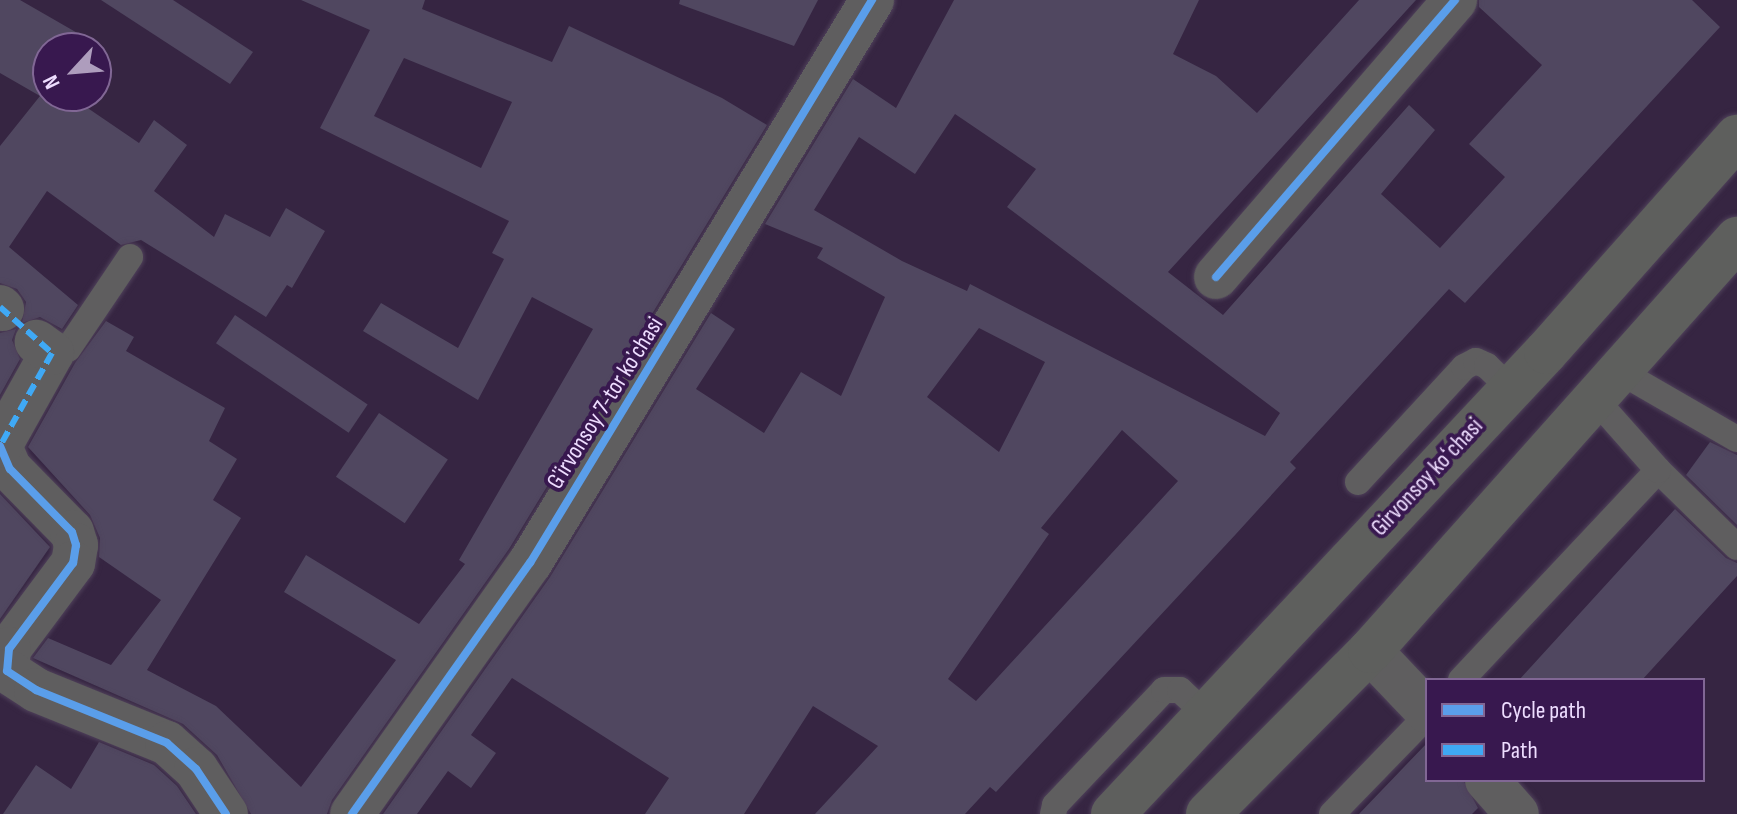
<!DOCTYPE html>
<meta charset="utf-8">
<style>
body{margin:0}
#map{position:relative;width:1737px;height:814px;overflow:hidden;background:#362542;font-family:"Sofia Sans Condensed",sans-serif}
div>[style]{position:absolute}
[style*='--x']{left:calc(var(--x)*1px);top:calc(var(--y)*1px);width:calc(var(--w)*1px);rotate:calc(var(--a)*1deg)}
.building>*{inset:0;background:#504760;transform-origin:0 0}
.roads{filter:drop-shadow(0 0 2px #4f415a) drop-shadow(0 0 2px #4f415a)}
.lane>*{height:26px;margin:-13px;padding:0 13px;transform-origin:13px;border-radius:13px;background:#5f5e5f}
.street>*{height:44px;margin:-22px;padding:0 22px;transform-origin:22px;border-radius:22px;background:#5f5e5f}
.secondary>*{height:44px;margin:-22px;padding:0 22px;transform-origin:22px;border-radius:22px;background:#5e5f5d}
.quiet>*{height:6px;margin-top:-3px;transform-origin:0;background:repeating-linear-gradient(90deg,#3fa9f5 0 12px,transparent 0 18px)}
.cycleway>*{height:8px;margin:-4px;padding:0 4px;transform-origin:4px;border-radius:4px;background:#5a9eea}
span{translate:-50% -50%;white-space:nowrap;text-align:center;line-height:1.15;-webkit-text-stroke:8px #38184f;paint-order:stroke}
.street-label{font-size:24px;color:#edf}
.legend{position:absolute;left:1425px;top:678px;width:280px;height:104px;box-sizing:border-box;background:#38184f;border:2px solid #816795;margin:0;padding:10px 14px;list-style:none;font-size:24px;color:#edf}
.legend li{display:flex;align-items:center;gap:16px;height:40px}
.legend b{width:40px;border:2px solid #816795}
.north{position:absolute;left:32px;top:32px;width:80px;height:80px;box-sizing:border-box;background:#38184f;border:2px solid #816795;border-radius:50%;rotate:244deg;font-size:22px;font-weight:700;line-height:32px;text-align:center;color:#edf}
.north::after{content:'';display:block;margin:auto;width:28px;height:36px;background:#ae9dbd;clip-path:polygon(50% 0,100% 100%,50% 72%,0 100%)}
</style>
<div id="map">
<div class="building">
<div style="clip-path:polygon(0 0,20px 0,100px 46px,96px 53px,96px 48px,48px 48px,48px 96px,70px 96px,139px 143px,154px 120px,187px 145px,154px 191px,214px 237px,225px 214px,270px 237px,286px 208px,325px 231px,292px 288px,287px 285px,266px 317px,141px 240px,121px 245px,47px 191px,9px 247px,78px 305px,62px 329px,40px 317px,22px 323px,26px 302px,17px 289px,0 283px,0 146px,40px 96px,0 73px)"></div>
<div style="clip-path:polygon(101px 0,173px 0,253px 52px,230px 84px)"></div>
<div style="clip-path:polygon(evenodd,301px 0,425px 0,422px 9px,552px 62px,569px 26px,722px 98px,767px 125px,509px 549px,332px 800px,327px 814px,251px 814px,217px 755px,183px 724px,33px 658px,48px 638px,111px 665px,161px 600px,99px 557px,100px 538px,90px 515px,28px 447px,75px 363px,106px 321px,134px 337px,126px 351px,225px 408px,209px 441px,237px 459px,213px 500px,241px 518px,147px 670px,216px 706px,301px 787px,396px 660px,284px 592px,306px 555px,419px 624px,465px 564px,459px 560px,593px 329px,532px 297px,478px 400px,363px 331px,381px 303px,458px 348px,504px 259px,492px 253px,509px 221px,320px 128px,370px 30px,301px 0,404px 58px,512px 102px,481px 168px,374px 116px,404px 58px)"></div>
<div style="clip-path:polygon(680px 0,818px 0,794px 46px,679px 4px)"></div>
<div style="clip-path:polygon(evenodd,954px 0,1199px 0,1173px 54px,1216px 76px,1257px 113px,1359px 0,1416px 0,1168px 272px,1223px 315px,1409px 105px,1435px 130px,1381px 194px,1440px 248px,1505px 177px,1469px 144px,1542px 65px,1479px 7px,1479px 0,1692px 0,1720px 27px,1465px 303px,1449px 289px,1290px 462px,1296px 468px,1236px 534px,996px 792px,990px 787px,965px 814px,815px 814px,878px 746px,813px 706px,744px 814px,645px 814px,669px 778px,512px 678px,471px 735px,496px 753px,471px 788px,448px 771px,417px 814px,383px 814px,550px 577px,711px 313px,735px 329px,696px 389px,764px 433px,801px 372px,841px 396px,885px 297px,817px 258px,823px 248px,765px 224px,853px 79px,896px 108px,954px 0,955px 114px,1036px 169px,1007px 207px,1280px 413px,1265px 436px,970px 284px,967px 291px,902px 261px,814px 210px,859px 137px,915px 174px,955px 114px,954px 0,979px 328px,1045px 362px,999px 452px,927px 397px,979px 328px,954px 0,1122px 430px,1178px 481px,976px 701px,948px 679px,1049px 534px,1041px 528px,1122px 430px)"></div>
<div style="left:235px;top:315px;width:160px;height:34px;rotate:34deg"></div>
<div style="clip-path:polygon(16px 329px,12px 340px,20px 359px,0 395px,0 333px)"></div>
<div style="left:379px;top:413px;width:83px;height:77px;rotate:34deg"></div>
<div style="clip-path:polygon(1710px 442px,1737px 455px,1737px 525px,1686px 475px)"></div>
<div style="clip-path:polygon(0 494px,50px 547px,0 619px)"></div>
<div style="clip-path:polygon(1675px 509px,1726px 558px,1737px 563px,1737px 576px,1642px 680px,1519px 680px)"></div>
<div style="clip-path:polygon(99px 742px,154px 765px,177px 786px,196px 814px,3px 814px,36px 765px,71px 789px)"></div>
<div style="clip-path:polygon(1427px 743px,1427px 780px,1463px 780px,1478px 808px,1472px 814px,1359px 814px)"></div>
</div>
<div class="roads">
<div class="lane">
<div style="--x:52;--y:353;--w:16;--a:-14"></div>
<div style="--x:68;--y:349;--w:111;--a:-56"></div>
<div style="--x:1619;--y:371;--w:136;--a:30"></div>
<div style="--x:1658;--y:470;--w:110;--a:44.3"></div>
<div style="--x:1358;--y:482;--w:156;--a:-47.3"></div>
<div style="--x:1464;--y:367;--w:13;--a:-27"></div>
<div style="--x:1476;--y:361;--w:12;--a:24"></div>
<div style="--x:1487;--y:366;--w:33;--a:44"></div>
<div style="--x:1461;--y:680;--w:288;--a:-46.8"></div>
<div style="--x:1658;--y:470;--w:95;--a:-131.6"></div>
<div style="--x:1053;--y:814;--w:9;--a:-77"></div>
<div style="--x:1055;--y:805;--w:158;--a:-46.5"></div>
<div style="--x:1164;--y:690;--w:16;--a:0"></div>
<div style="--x:1180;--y:690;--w:34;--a:43"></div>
<div style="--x:1332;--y:814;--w:136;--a:-45.9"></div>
</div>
<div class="street">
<div style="--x:1216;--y:277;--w:366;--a:-49.2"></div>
<div style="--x:0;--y:307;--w:3;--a:45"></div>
<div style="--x:0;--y:446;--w:25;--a:67"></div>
<div style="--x:10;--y:469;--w:88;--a:45.5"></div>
<div style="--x:72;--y:532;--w:14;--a:73"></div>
<div style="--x:76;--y:545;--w:18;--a:99"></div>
<div style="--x:73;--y:563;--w:107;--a:126.7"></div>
<div style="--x:9;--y:649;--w:22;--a:95"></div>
<div style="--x:7;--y:671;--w:35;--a:33"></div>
<div style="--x:36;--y:690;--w:141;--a:22"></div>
<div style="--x:167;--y:743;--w:39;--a:42"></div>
<div style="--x:196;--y:769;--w:54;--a:56.3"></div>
<div style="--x:0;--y:446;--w:107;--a:-60.8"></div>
<div style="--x:52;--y:353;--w:19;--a:-144"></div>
<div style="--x:1370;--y:651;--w:83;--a:46.5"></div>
<div style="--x:1487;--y:780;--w:45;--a:48.6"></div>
<div style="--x:352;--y:814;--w:308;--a:-54.7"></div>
<div style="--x:530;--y:563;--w:659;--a:-58.72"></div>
</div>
<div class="secondary">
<div style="--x:1113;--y:814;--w:633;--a:-46.86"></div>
<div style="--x:1546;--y:352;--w:288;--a:-48.4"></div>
<div style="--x:1208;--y:814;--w:230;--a:-45.2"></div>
<div style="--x:1370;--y:651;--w:552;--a:-48.31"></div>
</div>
</div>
<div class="quiet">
<div style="--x:0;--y:307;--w:69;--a:41.5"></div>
<div style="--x:52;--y:353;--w:107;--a:119.2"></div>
</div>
<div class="cycleway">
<div style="--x:1216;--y:277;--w:366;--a:-49.2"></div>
<div style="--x:0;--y:446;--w:25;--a:67"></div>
<div style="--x:10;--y:469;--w:88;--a:45.5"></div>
<div style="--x:72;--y:532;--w:14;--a:73"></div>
<div style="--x:76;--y:545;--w:18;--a:99"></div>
<div style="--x:73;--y:563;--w:107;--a:126.7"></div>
<div style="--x:9;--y:649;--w:22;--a:95"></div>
<div style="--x:7;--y:671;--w:35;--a:33"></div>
<div style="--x:36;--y:690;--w:141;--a:22"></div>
<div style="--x:167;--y:743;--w:39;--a:42"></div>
<div style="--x:196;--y:769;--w:54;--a:56.3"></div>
<div style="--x:352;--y:814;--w:308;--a:-54.7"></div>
<div style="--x:530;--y:563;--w:659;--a:-58.72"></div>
</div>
<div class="street-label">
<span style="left:605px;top:403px;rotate:-58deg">Gʼirvonsoy 7-tor koʼchasi</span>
<span style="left:1427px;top:477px;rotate:-47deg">Girvonsoy koʻchasi</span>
</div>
<ul class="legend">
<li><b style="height:10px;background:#5a9eea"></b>Cycle path</li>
<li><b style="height:10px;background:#3fa9f5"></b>Path</li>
</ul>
<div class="north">N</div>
</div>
